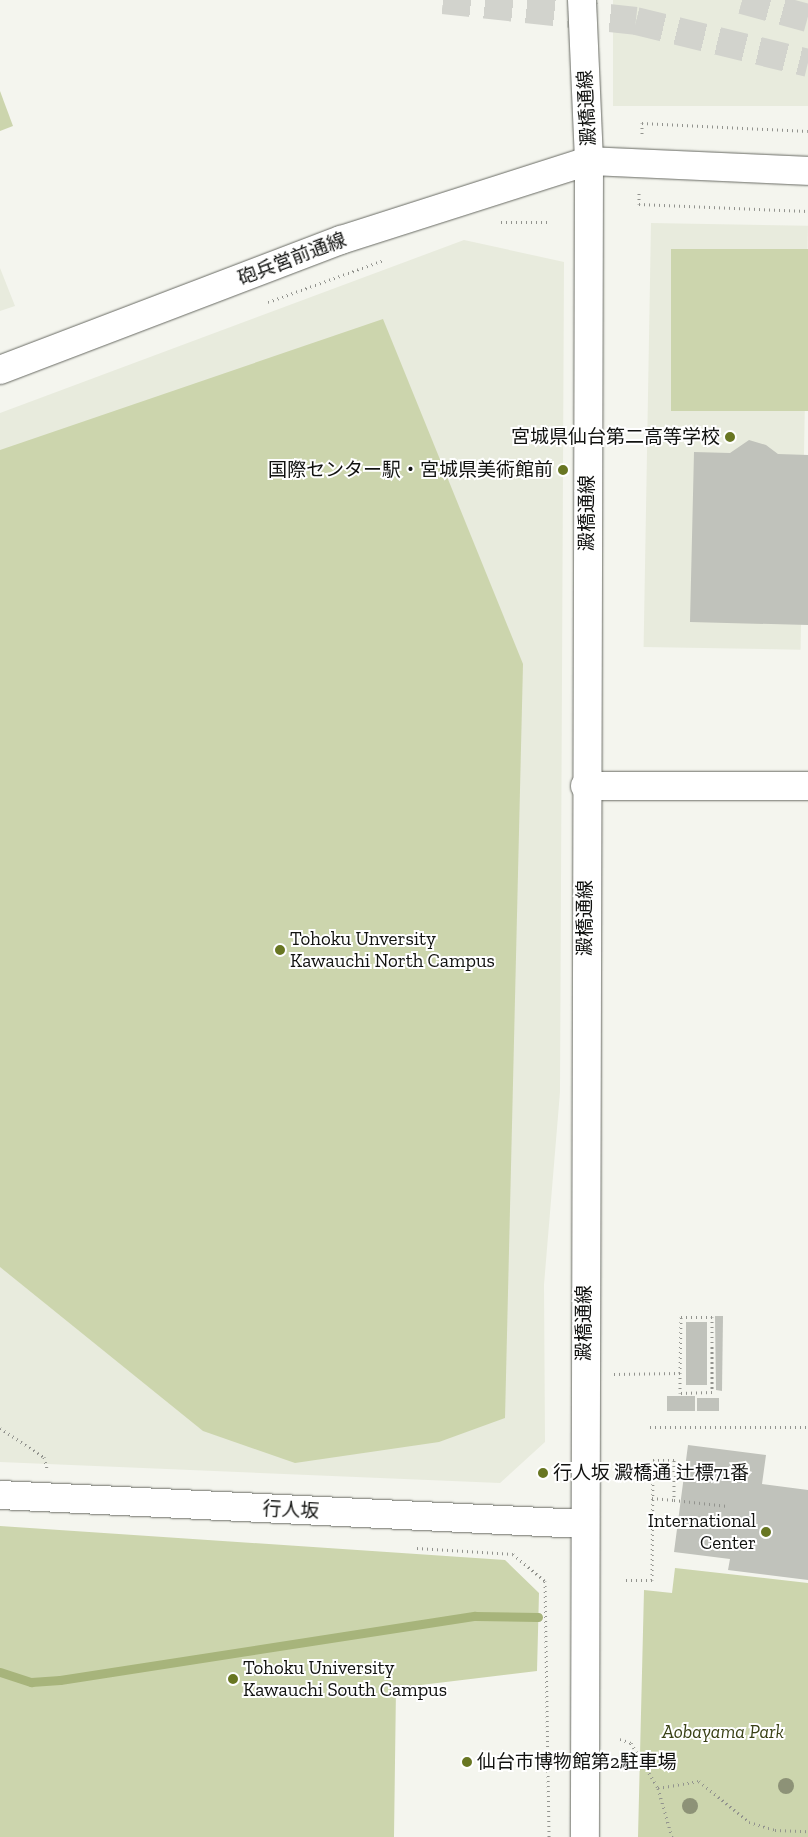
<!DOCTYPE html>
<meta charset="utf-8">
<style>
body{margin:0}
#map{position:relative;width:808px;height:1837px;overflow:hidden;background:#f4f5ee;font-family:"Zilla Slab","Noto Sans JP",serif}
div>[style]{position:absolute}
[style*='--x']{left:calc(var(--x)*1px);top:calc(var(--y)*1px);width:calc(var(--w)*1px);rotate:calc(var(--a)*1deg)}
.built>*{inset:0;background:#e8ebdd;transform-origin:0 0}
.green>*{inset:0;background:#ccd5ad;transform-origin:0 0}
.stream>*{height:9px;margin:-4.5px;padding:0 4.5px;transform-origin:4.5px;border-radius:4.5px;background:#a7b47b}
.building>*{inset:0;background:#c0c2bb;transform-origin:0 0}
.highway-tunnel>*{height:28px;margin-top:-14px;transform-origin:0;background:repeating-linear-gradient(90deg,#d2d3cd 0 28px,transparent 0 42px)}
.path>*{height:3px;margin-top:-1.5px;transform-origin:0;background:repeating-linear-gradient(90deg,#92938e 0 1px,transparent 0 5px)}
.roads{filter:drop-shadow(0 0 1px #686a63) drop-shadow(0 0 1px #686a63)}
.minor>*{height:28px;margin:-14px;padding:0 14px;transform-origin:14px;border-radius:14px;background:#fff}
.trees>*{width:16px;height:16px;margin:-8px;border-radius:50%;background:#8d9277}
.dots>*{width:14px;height:14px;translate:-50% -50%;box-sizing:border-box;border:2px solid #fff;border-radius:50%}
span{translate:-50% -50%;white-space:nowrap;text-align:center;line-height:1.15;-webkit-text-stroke:4px #fff;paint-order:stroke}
.street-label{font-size:19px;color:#111210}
.poi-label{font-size:19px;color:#111210}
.right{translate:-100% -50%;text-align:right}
.left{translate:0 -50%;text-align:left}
.park-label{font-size:19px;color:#394116;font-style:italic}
</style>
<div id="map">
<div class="built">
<div style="left:613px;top:0;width:195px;height:106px"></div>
<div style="left:651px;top:223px;width:157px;height:424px;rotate:1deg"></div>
<div style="clip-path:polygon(464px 240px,564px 262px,560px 1092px,544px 1285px,545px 1442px,500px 1483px,0 1462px,0 413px)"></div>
<div style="clip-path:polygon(0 268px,15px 306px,0 311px)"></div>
</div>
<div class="green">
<div style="clip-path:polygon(0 91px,13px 126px,0 131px)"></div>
<div style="left:671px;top:249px;width:137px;height:162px"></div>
<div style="clip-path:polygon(383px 319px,523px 664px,505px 1418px,439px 1442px,295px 1463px,203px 1431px,0 1267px,0 450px)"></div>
<div style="clip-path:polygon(0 1526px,505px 1560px,539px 1593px,537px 1671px,396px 1688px,394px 1837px,0 1837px)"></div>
<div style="clip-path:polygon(675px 1568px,808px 1583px,808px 1837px,638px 1837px,644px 1590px,672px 1593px)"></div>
</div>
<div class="stream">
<div style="--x:0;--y:1672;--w:33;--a:18"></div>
<div style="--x:31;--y:1682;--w:29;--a:-4"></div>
<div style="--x:60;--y:1680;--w:420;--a:-8.8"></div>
<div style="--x:475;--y:1616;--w:63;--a:0.9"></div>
</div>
<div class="building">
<div style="clip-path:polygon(749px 440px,766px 445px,778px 454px,808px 455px,808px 625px,690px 622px,694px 452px,730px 453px)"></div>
<div style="clip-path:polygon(715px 1316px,723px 1316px,722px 1391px,716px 1390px)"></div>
<div style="left:686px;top:1322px;width:21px;height:63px"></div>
<div style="left:667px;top:1396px;width:28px;height:15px"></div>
<div style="left:697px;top:1398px;width:22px;height:13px"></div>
<div style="clip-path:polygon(688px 1445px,766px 1455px,762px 1484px,808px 1490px,808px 1580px,728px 1570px,730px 1559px,674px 1552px)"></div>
</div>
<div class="highway-tunnel">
<div style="--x:443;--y:0;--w:194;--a:6.2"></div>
<div style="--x:636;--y:21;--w:177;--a:13.7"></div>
<div style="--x:742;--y:0;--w:68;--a:15.3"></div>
</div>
<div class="path">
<div style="--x:642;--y:134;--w:11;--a:-90"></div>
<div style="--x:642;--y:123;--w:166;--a:2.8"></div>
<div style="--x:639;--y:193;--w:11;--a:90"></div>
<div style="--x:639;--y:204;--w:169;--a:2.4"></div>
<div style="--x:501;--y:222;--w:46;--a:0"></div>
<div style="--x:268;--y:302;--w:123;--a:-19.9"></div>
<div style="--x:614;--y:1374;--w:66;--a:-0.9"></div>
<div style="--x:680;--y:1373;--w:56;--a:-89"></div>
<div style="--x:681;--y:1317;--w:31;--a:0"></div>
<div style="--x:712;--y:1317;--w:75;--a:90"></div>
<div style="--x:712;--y:1392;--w:32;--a:178"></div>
<div style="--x:680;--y:1393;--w:20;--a:-90"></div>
<div style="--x:650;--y:1427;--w:158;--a:0"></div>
<div style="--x:0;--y:1428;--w:53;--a:33.4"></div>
<div style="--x:44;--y:1457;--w:11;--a:75"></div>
<div style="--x:652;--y:1498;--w:22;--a:5"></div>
<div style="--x:417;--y:1548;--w:96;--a:3.6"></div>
<div style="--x:513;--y:1554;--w:42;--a:40.2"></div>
<div style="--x:545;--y:1581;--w:256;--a:89.1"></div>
<div style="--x:626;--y:1580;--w:26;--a:0"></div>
<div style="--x:652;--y:1580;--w:120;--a:-89.5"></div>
<div style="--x:653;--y:1460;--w:21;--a:0"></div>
<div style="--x:674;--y:1460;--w:40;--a:90"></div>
<div style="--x:674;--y:1500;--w:54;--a:6.3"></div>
<div style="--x:620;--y:1739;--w:12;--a:20"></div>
<div style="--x:631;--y:1743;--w:52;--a:59"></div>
<div style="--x:658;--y:1788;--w:51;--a:74.1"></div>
<div style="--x:658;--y:1788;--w:42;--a:-9.7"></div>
<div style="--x:699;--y:1781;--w:65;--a:39.4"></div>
<div style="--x:749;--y:1822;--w:27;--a:17"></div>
<div style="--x:775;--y:1830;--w:33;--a:2"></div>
</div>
<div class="roads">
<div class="minor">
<div style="--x:582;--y:0;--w:161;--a:87.5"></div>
<div style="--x:589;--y:161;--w:1676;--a:90.14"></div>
<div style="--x:0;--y:370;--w:365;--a:-20.9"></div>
<div style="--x:341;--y:240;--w:260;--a:-17.7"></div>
<div style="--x:589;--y:161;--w:219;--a:2.6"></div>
<div style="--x:585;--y:786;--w:223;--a:0"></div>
<div style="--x:0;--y:1495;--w:583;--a:2.85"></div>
</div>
</div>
<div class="trees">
<div style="left:786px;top:1786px"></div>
<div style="left:690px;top:1806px"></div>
</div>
<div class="dots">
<div style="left:730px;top:437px;background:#687622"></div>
<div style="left:563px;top:470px;background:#687622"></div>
<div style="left:280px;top:950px;background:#687622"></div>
<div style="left:543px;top:1473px;background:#687622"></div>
<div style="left:766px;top:1532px;background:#687622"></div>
<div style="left:233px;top:1679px;background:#687622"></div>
<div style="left:467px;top:1762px;background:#687622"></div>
</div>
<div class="street-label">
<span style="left:587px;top:108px;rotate:-93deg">澱橋通線</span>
<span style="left:292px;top:259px;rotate:-21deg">砲兵営前通線</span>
<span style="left:587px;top:513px;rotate:-90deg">澱橋通線</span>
<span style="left:585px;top:918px;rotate:-90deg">澱橋通線</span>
<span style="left:584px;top:1323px;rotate:-90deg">澱橋通線</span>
<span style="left:291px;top:1510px;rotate:3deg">行人坂</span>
</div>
<div class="poi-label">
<span class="right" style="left:720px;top:437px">宮城県仙台第二高等学校</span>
<span class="right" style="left:553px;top:470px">国際センター駅・宮城県美術館前</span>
<span class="left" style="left:290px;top:950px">Tohoku Unversity<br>Kawauchi North Campus</span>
<span class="left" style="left:553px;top:1473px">行人坂 澱橋通 辻標71番</span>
<span class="right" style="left:756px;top:1532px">International<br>Center</span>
<span class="left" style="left:243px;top:1679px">Tohoku University<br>Kawauchi South Campus</span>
<span class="left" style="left:477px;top:1762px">仙台市博物館第2駐車場</span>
</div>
<div class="park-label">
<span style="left:723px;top:1732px">Aobayama Park</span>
</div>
</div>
